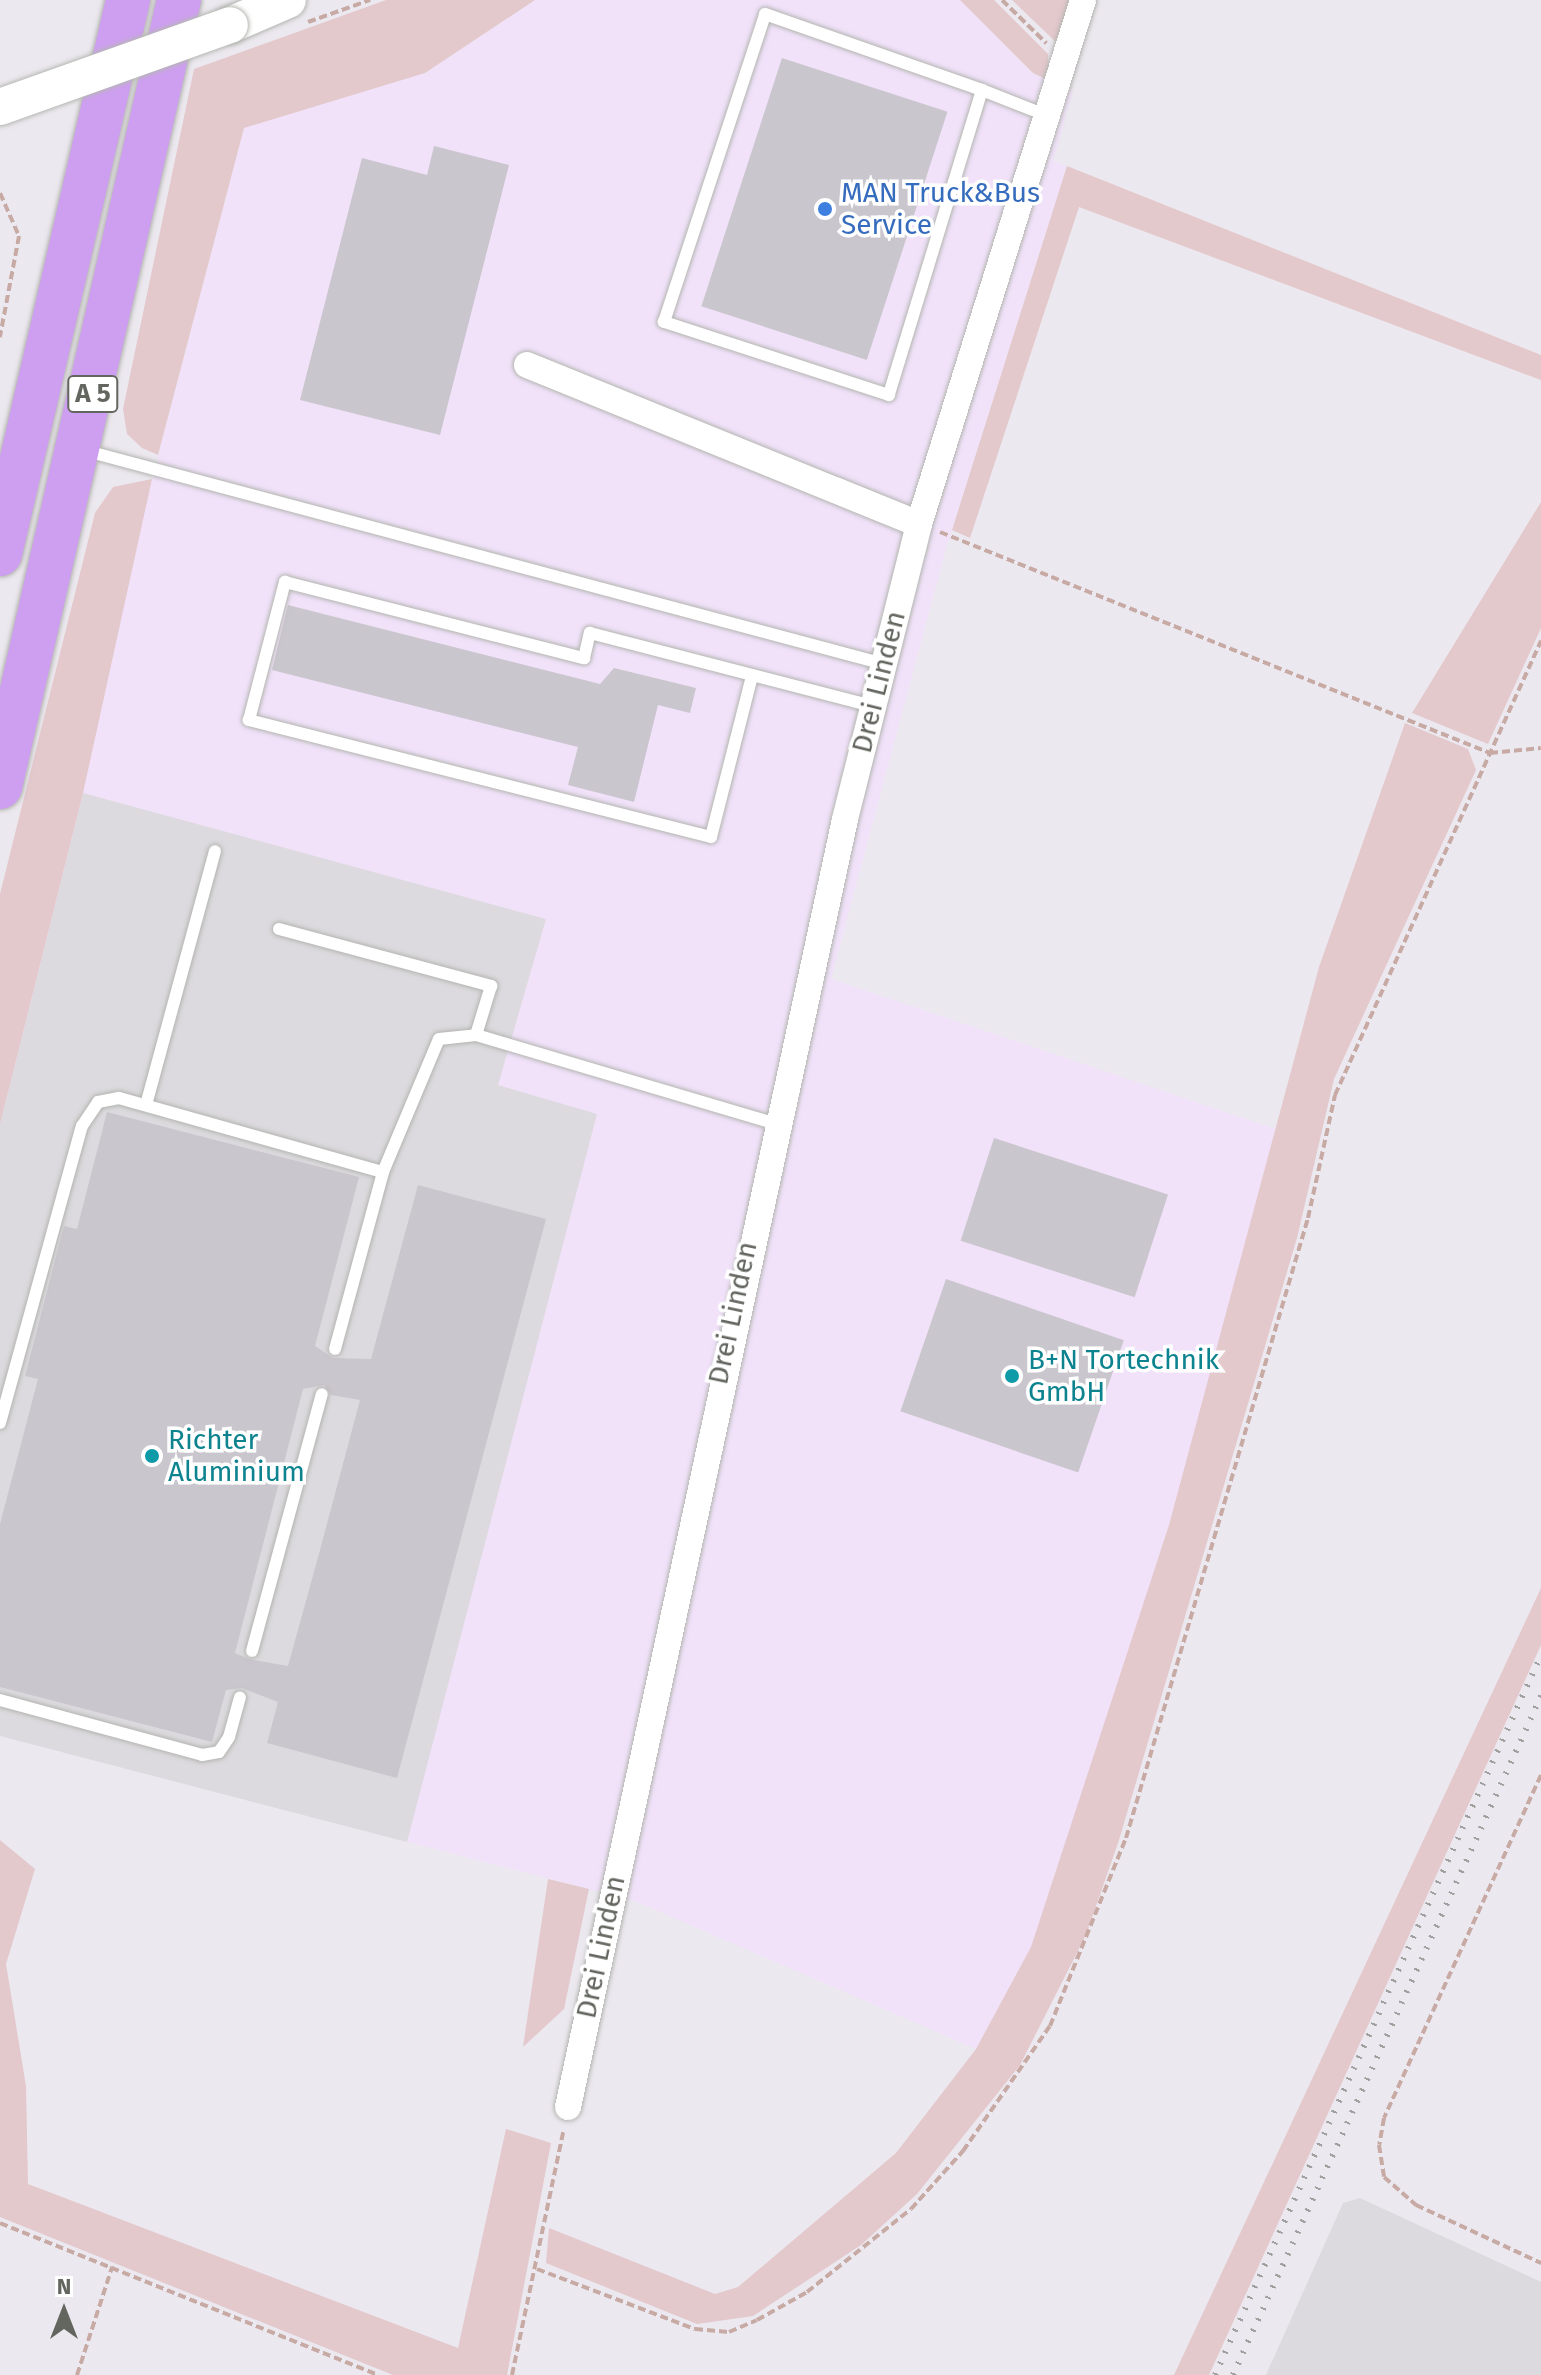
<!DOCTYPE html>
<style>
body{margin:0}
#map{position:relative;width:1541px;height:2375px;overflow:hidden;background:#ece8ef;font-family:"Fira Sans",sans-serif}
div>[style]{position:absolute}
[style*='--x']{left:calc(var(--x)*1px);top:calc(var(--y)*1px);width:calc(var(--w)*1px);rotate:calc(var(--a)*1deg)}
.commercial>*{inset:0;background:#f1e2fa}
.industrial>*{inset:0;background:#dcdade}
.green>*{inset:0;background:#e3c8cc}
.building>*{inset:0;background:#cac6cd;transform-origin:0 0}
.path>*{height:4px;margin-top:-2px;transform-origin:0;background:repeating-linear-gradient(90deg,#c8aaa5 0 8px,transparent 0 12px)}
.roads{filter:drop-shadow(0 0 2px #b3b5b0) drop-shadow(0 0 2px #b3b5b0)}
.lane>*{height:12px;margin:-6px;padding:0 6px;transform-origin:6px;border-radius:6px;background:#fff}
.street>*{height:26px;margin:-13px;padding:0 13px;transform-origin:13px;border-radius:13px;background:#fff}
.secondary>*{height:36px;margin:-18px;padding:0 18px;transform-origin:18px;border-radius:18px;background:#fff}
.highway>*{height:44px;margin:-22px;padding:0 22px;transform-origin:22px;border-radius:22px;background:#ce9ff0}
.rail>*{height:6px;margin-top:-3px;transform-origin:0;background:repeating-linear-gradient(90deg,#a0a19e 0 2px,transparent 0 12px)}
.bridges{filter:drop-shadow(0 0 2px #b5b8b2) drop-shadow(0 0 2px #b5b8b2)}
.secondary-bridge>*{height:36px;margin:-18px;padding:0 18px;transform-origin:18px;border-radius:18px;background:#fff}
.dots>*{width:22px;height:22px;translate:-50% -50%;box-sizing:border-box;border:4px solid #fff;border-radius:50%}
span{translate:-50% -50%;white-space:nowrap;text-align:center;line-height:1.15;-webkit-text-stroke:7px #fff;paint-order:stroke}
.shield-label span{padding:2px 6px;background:#fff;border:2px solid;border-radius:6px;-webkit-text-stroke-width:0}
.shield-label{font-size:26px;color:#63665f;font-weight:700}
.shop-label{font-size:28px;color:#366cbe}
.left{translate:0 -50%;text-align:left}
.street-label{font-size:28px;color:#63665f}
.culture-label{font-size:28px;color:#0d838f}
.north{position:absolute;left:24px;top:2271px;width:80px;height:80px;-webkit-text-stroke:6px #fff;paint-order:stroke;rotate:0deg;font-size:22px;font-weight:700;line-height:32px;text-align:center;color:#63665f}
.north::after{content:'';display:block;margin:auto;width:28px;height:36px;background:#63665f;clip-path:polygon(50% 0,100% 100%,50% 72%,0 100%)}
</style>
<div id="map">
<div class="commercial">
<div style="clip-path:polygon(535px 0,960px 0,1032px 73px,1073px 90px,1053px 161px,1067px 166px,947px 545px,831px 979px,1279px 1130px,1169px 1525px,1070px 1830px,1031px 1947px,976px 2049px,635px 1901px,0 1736px,0 1124px,152px 479px,244px 128px,425px 73px)"></div>
</div>
<div class="industrial">
<div style="clip-path:polygon(83px 793px,546px 919px,498px 1085px,597px 1114px,407px 1842px,0 1736px,0 1124px)"></div>
<div style="clip-path:polygon(1360px 2198px,1541px 2282px,1541px 2375px,1266px 2375px,1343px 2203px)"></div>
</div>
<div class="green">
<div style="clip-path:polygon(386px 0,535px 0,425px 73px,244px 128px,158px 455px,142px 448px,127px 434px,123px 409px,194px 69px)"></div>
<div style="clip-path:polygon(960px 0,994px 0,1048px 54px,1050px 81px,1033px 73px)"></div>
<div style="clip-path:polygon(1012px 0,1071px 0,1060px 46px)"></div>
<div style="clip-path:polygon(1067px 166px,1541px 355px,1541px 380px,1079px 207px,970px 538px,952px 530px)"></div>
<div style="clip-path:polygon(152px 479px,83px 793px,0 1124px,0 894px,95px 513px,113px 487px)"></div>
<div style="clip-path:polygon(1541px 502px,1541px 628px,1488px 744px,1412px 713px)"></div>
<div style="clip-path:polygon(1405px 723px,1468px 749px,1476px 770px,1334px 1079px,1297px 1238px,1119px 1840px,1086px 1935px,1020px 2065px,917px 2194px,861px 2245px,753px 2316px,697px 2324px,546px 2263px,549px 2228px,715px 2294px,738px 2287px,896px 2153px,976px 2049px,1031px 1947px,1169px 1525px,1319px 967px)"></div>
<div style="clip-path:polygon(1541px 1588px,1541px 1645px,1209px 2375px,1174px 2375px)"></div>
<div style="clip-path:polygon(0 1840px,35px 1869px,6px 1964px,26px 2086px,28px 2184px,458px 2348px,506px 2129px,551px 2143px,507px 2375px,393px 2375px,0 2217px)"></div>
<div style="clip-path:polygon(548px 1879px,589px 1889px,564px 2009px,523px 2047px)"></div>
</div>
<div class="building">
<div style="left:782px;top:58px;width:174px;height:261px;rotate:18deg"></div>
<div style="clip-path:polygon(434px 146px,509px 165px,440px 435px,300px 400px,362px 158px,427px 175px)"></div>
<div style="clip-path:polygon(288px 605px,600px 684px,614px 668px,696px 688px,690px 713px,658px 705px,634px 802px,568px 785px,578px 747px,272px 670px)"></div>
<div style="clip-path:polygon(evenodd,107px 1112px,359px 1177px,315px 1346px,333px 1358px,371px 1359px,418px 1185px,546px 1219px,397px 1778px,267px 1743px,278px 1702px,242px 1688px,226px 1690px,212px 1742px,0 1687px,0 1524px,38px 1379px,25px 1376px,64px 1226px,77px 1229px,107px 1112px,324px 1385px,331px 1395px,360px 1400px,320px 1550px,288px 1666px,249px 1659px,235px 1653px,303px 1389px,324px 1385px)"></div>
<div style="left:994px;top:1138px;width:183px;height:108px;rotate:18deg"></div>
<div style="left:946px;top:1279px;width:188px;height:140px;rotate:19deg"></div>
</div>
<div class="path">
<div style="--x:1002;--y:0;--w:62;--a:44.3"></div>
<div style="--x:308;--y:22;--w:66;--a:-19.5"></div>
<div style="--x:0;--y:193;--w:47;--a:66.2"></div>
<div style="--x:19;--y:236;--w:103;--a:100.7"></div>
<div style="--x:940;--y:532;--w:593;--a:21.89"></div>
<div style="--x:1490;--y:753;--w:51;--a:-5.6"></div>
<div style="--x:1541;--y:1775;--w:377;--a:114.6"></div>
<div style="--x:1384;--y:2118;--w:27;--a:100"></div>
<div style="--x:1379;--y:2145;--w:32;--a:81"></div>
<div style="--x:1384;--y:2177;--w:43;--a:41.2"></div>
<div style="--x:1416;--y:2205;--w:138;--a:24.9"></div>
<div style="--x:0;--y:2223;--w:408;--a:21.9"></div>
<div style="--x:537;--y:2269;--w:169;--a:20.8"></div>
<div style="--x:695;--y:2329;--w:34;--a:5"></div>
<div style="--x:729;--y:2332;--w:30;--a:-23"></div>
<div style="--x:757;--y:2320;--w:57;--a:-29.2"></div>
<div style="--x:807;--y:2292;--w:133;--a:-38.6"></div>
<div style="--x:911;--y:2209;--w:78;--a:-48.1"></div>
<div style="--x:963;--y:2151;--w:152;--a:-55.2"></div>
<div style="--x:1050;--y:2026;--w:203;--a:-68"></div>
<div style="--x:1126;--y:1838;--w:646;--a:-73.64"></div>
<div style="--x:1308;--y:1218;--w:126;--a:-77.6"></div>
<div style="--x:1335;--y:1095;--w:499;--a:-65.6"></div>
<div style="--x:77;--y:2375;--w:114;--a:-72"></div>
<div style="--x:512;--y:2375;--w:251;--a:-78.1"></div>
</div>
<div class="roads">
<div class="lane">
<div style="--x:982;--y:90;--w:319;--a:107"></div>
<div style="--x:889;--y:395;--w:237;--a:-162"></div>
<div style="--x:664;--y:322;--w:324;--a:-71.8"></div>
<div style="--x:765;--y:14;--w:230;--a:19.3"></div>
<div style="--x:982;--y:90;--w:71;--a:21.5"></div>
<div style="--x:83;--y:450;--w:829;--a:14.96"></div>
<div style="--x:752;--y:676;--w:166;--a:104.3"></div>
<div style="--x:711;--y:837;--w:477;--a:-165.8"></div>
<div style="--x:249;--y:720;--w:143;--a:-75.4"></div>
<div style="--x:285;--y:582;--w:309;--a:14.3"></div>
<div style="--x:584;--y:658;--w:26;--a:-77"></div>
<div style="--x:590;--y:633;--w:292;--a:14.5"></div>
<div style="--x:279;--y:929;--w:220;--a:15"></div>
<div style="--x:491;--y:986;--w:51;--a:107"></div>
<div style="--x:146;--y:1105;--w:263;--a:-74.8"></div>
<div style="--x:335;--y:1349;--w:183;--a:-74.8"></div>
<div style="--x:383;--y:1172;--w:144;--a:-67.2"></div>
<div style="--x:439;--y:1039;--w:37;--a:-6"></div>
<div style="--x:476;--y:1035;--w:311;--a:16.5"></div>
<div style="--x:0;--y:1423;--w:308;--a:-74.6"></div>
<div style="--x:82;--y:1126;--w:29;--a:-56"></div>
<div style="--x:98;--y:1102;--w:21;--a:-11"></div>
<div style="--x:119;--y:1098;--w:274;--a:15.7"></div>
<div style="--x:252;--y:1651;--w:266;--a:-74.8"></div>
<div style="--x:0;--y:1700;--w:209;--a:15.2"></div>
<div style="--x:202;--y:1755;--w:17;--a:-10"></div>
<div style="--x:219;--y:1752;--w:18;--a:-56"></div>
<div style="--x:229;--y:1737;--w:41;--a:-74.6"></div>
</div>
<div class="street">
<div style="--x:527;--y:365;--w:423;--a:22.1"></div>
<div style="--x:568;--y:2107;--w:1317;--a:-77.86"></div>
<div style="--x:845;--y:819;--w:304;--a:-75.9"></div>
<div style="--x:919;--y:524;--w:549;--a:-72.62"></div>
</div>
<div class="secondary">
<div style="--x:230;--y:25;--w:63;--a:-23.3"></div>
</div>
<div class="highway">
<div style="--x:0;--y:554;--w:569;--a:-76.99"></div>
<div style="--x:0;--y:787;--w:807;--a:-77.19"></div>
</div>
</div>
<div class="rail">
<div style="--x:1215;--y:2375;--w:790;--a:-65.64"></div>
<div style="--x:1233;--y:2375;--w:746;--a:-65.6"></div>
</div>
<div class="bridges">
<div class="secondary-bridge">
<div style="--x:0;--y:107;--w:244;--a:-19.6"></div>
</div>
</div>
<div class="dots">
<div style="left:825px;top:209px;background:#3f7fe0"></div>
<div style="left:1012px;top:1376px;background:#0f9aa8"></div>
<div style="left:152px;top:1456px;background:#0f9aa8"></div>
</div>
<div class="shield-label">
<span style="left:93px;top:394px">A 5</span>
</div>
<div class="shop-label">
<span class="left" style="left:841px;top:209px">MAN Truck&amp;Bus<br>Service</span>
</div>
<div class="street-label">
<span style="left:879px;top:682px;rotate:-76deg">Drei Linden</span>
<span style="left:733px;top:1313px;rotate:-78deg">Drei Linden</span>
<span style="left:601px;top:1947px;rotate:-78deg">Drei Linden</span>
</div>
<div class="culture-label">
<span class="left" style="left:1028px;top:1376px">B+N Tortechnik<br>GmbH</span>
<span class="left" style="left:168px;top:1456px">Richter<br>Aluminium</span>
</div>
<div class="north">N</div>
</div>
